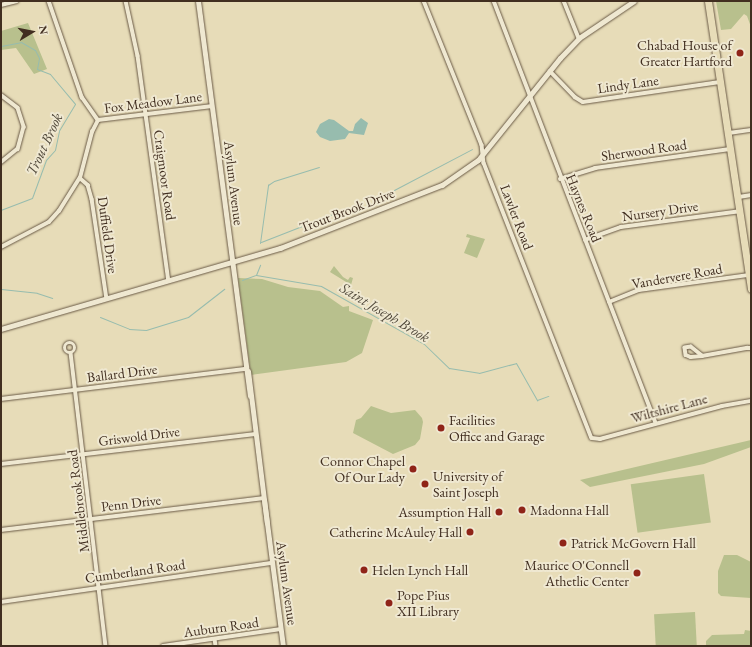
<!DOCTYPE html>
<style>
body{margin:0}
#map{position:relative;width:752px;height:647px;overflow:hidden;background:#e7dcb8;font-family:"EB Garamond",serif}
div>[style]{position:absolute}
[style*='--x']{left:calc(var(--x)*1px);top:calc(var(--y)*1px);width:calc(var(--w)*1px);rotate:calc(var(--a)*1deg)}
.green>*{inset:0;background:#b8c08d;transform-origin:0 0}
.water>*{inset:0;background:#97bcae}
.stream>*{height:1px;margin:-0.5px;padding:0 0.5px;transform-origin:0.5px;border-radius:0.5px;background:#97bcae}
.roads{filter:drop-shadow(0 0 1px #6a5a46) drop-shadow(0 0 1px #6a5a46)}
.street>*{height:3.5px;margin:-1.75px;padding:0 1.75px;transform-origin:1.75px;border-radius:1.75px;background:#efe8d1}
.street>.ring{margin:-1.75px;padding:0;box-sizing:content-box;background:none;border:3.5px solid #efe8d1;border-radius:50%}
.secondary>*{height:5px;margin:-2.5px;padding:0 2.5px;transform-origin:2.5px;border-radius:2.5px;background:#efe8d1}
.highway>*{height:7px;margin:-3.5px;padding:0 3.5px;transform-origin:3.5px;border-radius:3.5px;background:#e7dcb8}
.dots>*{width:11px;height:11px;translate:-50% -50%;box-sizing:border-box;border:2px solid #efe8d1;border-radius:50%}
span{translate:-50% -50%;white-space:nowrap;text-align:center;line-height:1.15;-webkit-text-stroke:4px #efe8d1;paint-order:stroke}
.poi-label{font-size:14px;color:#412e20}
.right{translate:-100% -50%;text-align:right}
.left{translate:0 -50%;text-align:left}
.street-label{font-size:14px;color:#412e20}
.water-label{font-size:15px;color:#524a3c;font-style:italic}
.frame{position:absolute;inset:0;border:2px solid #412e20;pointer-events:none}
.north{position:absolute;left:12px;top:12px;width:40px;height:40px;-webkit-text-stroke:3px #efe8d1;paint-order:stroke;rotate:80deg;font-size:11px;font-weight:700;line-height:16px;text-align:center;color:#412e20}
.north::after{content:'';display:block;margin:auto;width:14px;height:18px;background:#412e20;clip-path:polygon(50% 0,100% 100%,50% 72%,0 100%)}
</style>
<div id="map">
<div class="green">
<div style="clip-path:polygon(716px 1px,751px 1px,751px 27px,747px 16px,744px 14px,731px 29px,721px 30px)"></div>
<div style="clip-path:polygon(28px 23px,47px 69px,34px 74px,16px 48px,1px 50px,1px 31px)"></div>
<div style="clip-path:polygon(467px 234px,485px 239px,477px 258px,464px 253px,470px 238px,466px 237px)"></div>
<div style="clip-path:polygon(334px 266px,343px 277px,348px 280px,350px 277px,353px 278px,351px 285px,330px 272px)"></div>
<div style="clip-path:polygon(238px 278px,262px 279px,288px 287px,320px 291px,343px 307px,349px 306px,349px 311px,373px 320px,362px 353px,346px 362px,251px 375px)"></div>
<div style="clip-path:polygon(371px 406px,391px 413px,415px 410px,422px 418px,423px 422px,420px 439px,415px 445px,393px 454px,353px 433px,356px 420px,361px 418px)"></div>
<div style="clip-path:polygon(751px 440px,751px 447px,704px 464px,590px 487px,580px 480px)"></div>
<div style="left:704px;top:474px;width:49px;height:74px;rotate:82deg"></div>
<div style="clip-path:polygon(724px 555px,737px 555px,751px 562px,751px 598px,721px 596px,718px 593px,718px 571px)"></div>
<div style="left:695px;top:612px;width:34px;height:41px;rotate:87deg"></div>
<div style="clip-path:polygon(745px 630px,751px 631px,751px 646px,706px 646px,706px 641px,712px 635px,744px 634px)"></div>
</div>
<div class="water">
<div style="clip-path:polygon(361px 118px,368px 123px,364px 135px,349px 133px,345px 139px,330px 141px,320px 137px,316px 132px,320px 124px,329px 119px,334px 120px,349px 131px,353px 131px,355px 124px)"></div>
</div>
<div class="stream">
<div style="--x:1;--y:46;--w:20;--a:-11"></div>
<div style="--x:21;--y:42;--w:16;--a:30"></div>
<div style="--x:35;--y:50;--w:9;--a:63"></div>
<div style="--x:39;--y:58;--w:11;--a:100"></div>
<div style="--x:37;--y:69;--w:14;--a:21"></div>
<div style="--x:50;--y:74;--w:39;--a:50"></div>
<div style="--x:75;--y:104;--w:31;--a:121"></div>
<div style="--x:59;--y:131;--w:19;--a:102"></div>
<div style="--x:55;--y:150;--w:13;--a:132"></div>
<div style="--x:46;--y:160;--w:40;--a:110.2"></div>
<div style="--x:32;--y:198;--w:33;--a:159"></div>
<div style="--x:394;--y:190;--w:88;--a:-27.7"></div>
<div style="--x:261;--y:242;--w:90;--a:-21.4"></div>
<div style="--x:260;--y:243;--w:59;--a:-82.1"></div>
<div style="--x:268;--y:185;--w:7;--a:-34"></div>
<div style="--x:274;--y:181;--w:47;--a:-17.3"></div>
<div style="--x:256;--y:275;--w:11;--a:-68"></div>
<div style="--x:242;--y:280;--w:15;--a:-20"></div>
<div style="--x:256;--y:275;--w:66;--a:9.6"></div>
<div style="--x:321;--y:286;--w:118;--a:29.4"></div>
<div style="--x:424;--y:344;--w:35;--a:44"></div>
<div style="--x:449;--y:368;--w:30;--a:9"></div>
<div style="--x:479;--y:373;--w:38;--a:-15"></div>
<div style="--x:516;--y:363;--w:43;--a:60.4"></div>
<div style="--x:537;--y:400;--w:12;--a:-20"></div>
<div style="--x:1;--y:289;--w:36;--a:6"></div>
<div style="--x:37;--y:293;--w:16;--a:18"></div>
<div style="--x:100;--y:317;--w:31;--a:22"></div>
<div style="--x:129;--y:329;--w:17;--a:3"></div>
<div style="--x:146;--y:330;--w:44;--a:-17.2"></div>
<div style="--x:188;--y:317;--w:46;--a:-37.9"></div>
</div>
<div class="roads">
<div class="street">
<div style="--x:49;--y:1;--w:102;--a:71"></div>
<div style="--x:82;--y:97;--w:28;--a:55"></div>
<div style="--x:126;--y:1;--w:56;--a:77.7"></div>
<div style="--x:138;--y:56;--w:227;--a:82.2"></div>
<div style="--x:424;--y:1;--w:155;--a:68.1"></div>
<div style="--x:482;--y:145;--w:18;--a:84"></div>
<div style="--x:484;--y:163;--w:295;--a:68.6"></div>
<div style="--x:592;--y:438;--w:8;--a:7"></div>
<div style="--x:600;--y:439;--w:126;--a:-15.1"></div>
<div style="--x:722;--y:406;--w:29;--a:-10"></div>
<div style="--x:494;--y:1;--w:452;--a:69"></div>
<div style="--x:564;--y:1;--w:40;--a:68"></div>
<div style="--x:1;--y:5;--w:16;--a:-14"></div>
<div style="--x:550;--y:71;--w:36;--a:46"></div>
<div style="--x:575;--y:97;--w:9;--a:32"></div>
<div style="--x:583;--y:102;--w:138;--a:-8.3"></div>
<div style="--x:1;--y:95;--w:21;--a:37"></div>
<div style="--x:18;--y:108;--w:20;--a:72"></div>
<div style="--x:24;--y:127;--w:23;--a:105"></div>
<div style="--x:18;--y:149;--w:22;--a:141"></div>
<div style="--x:98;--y:120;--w:115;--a:-7"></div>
<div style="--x:729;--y:133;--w:22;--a:-8"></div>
<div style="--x:80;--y:178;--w:11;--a:41"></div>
<div style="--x:88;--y:185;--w:15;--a:74"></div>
<div style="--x:92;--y:199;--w:101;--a:81.5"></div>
<div style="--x:560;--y:179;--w:37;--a:-17"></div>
<div style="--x:595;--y:168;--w:136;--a:-8"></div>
<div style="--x:739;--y:197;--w:12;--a:-9"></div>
<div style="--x:585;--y:240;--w:38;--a:-20"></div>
<div style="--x:621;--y:227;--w:121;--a:-7.6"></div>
<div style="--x:1;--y:247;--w:54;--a:-27.5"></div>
<div style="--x:49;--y:222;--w:15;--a:-48"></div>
<div style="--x:59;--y:211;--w:39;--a:-58"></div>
<div style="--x:80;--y:178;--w:48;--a:-75.4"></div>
<div style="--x:92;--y:132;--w:13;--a:-63"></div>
<div style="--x:609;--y:302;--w:32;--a:-22"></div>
<div style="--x:639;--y:290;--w:111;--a:-7.8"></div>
<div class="ring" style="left:64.5px;top:342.5px;width:7.5px;height:7.5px"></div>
<div style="--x:71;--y:353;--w:295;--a:83.2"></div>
<div style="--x:702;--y:356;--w:14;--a:-141"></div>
<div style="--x:691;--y:347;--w:6;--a:171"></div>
<div style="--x:685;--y:348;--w:7;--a:82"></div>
<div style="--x:686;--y:355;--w:5;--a:22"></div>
<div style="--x:691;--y:357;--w:11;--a:-5"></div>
<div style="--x:702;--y:356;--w:46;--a:-10.1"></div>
<div style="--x:747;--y:348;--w:4;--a:0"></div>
<div style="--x:1;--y:399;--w:247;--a:-7"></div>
<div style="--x:1;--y:464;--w:256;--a:-6.7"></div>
<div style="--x:1;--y:530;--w:265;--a:-6.9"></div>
<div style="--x:1;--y:602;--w:274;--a:-8.2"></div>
<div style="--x:215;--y:639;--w:7;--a:82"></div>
<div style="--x:163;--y:646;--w:119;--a:-8.2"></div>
</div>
<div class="secondary">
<div style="--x:198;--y:1;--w:398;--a:82.5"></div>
<div style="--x:1;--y:329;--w:291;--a:-16.2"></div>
<div style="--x:280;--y:248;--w:174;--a:-21.3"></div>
<div style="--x:442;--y:185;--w:44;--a:-34.8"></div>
<div style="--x:478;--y:160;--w:131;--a:-51.2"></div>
<div style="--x:560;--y:58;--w:28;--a:-46"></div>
<div style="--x:579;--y:38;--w:66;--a:-33.9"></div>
<div style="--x:248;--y:371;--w:153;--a:82.9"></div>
<div style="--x:264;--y:500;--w:147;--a:82.6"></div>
</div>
<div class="highway">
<div style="--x:708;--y:1;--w:291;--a:81.5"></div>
</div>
</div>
<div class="dots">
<div style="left:740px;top:53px;background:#8f2418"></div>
<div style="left:441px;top:428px;background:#8f2418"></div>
<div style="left:413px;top:469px;background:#8f2418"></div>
<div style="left:425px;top:484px;background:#8f2418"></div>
<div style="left:522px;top:510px;background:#8f2418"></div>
<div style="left:499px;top:512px;background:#8f2418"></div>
<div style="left:470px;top:532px;background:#8f2418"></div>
<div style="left:563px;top:543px;background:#8f2418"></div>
<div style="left:364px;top:570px;background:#8f2418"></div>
<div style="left:637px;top:573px;background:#8f2418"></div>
<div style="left:389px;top:603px;background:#8f2418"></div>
</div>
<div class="poi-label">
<span class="right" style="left:732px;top:53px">Chabad House of<br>Greater Hartford</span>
<span class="left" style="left:449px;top:428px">Facilities<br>Office and Garage</span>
<span class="right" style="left:405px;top:469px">Connor Chapel<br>Of Our Lady</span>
<span class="left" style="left:433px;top:484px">University of<br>Saint Joseph</span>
<span class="left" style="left:530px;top:510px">Madonna Hall</span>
<span class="right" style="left:491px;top:512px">Assumption Hall</span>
<span class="right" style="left:462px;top:532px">Catherine McAuley Hall</span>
<span class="left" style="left:571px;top:543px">Patrick McGovern Hall</span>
<span class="right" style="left:629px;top:573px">Maurice O'Connell<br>Athetlic Center</span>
<span class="left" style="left:372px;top:570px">Helen Lynch Hall</span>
<span class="left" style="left:397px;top:603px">Pope Pius<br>XII Library</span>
</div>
<div class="street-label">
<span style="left:628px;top:84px;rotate:-8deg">Lindy Lane</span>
<span style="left:153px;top:102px;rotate:-7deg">Fox Meadow Lane</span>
<span style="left:644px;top:150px;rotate:-8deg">Sherwood Road</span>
<span style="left:165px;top:175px;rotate:82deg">Craigmoor Road</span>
<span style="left:234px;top:183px;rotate:83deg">Asylum Avenue</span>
<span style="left:584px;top:208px;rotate:68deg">Haynes Road</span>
<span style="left:347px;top:210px;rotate:-21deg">Trout Brook Drive</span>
<span style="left:660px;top:211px;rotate:-8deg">Nursery Drive</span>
<span style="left:517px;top:217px;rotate:69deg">Lawler Road</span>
<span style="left:108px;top:235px;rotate:82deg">Duffield Drive</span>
<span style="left:677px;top:276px;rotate:-10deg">Vandervere Road</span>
<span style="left:122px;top:373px;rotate:-7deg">Ballard Drive</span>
<span style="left:669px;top:408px;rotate:-15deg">Wiltshire Lane</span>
<span style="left:139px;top:436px;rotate:-7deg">Griswold Drive</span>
<span style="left:78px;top:501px;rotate:-97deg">Middlebrook Road</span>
<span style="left:131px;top:503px;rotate:-7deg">Penn Drive</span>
<span style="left:135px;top:571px;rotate:-8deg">Cumberland Road</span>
<span style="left:287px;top:583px;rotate:82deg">Asylum Avenue</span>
<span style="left:221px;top:627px;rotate:-8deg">Auburn Road</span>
</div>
<div class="water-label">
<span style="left:44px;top:144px;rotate:-65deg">Trout Brook</span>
<span style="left:385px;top:312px;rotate:31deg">Saint Joseph Brook</span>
</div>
<div class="frame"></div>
<div class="north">N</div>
</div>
